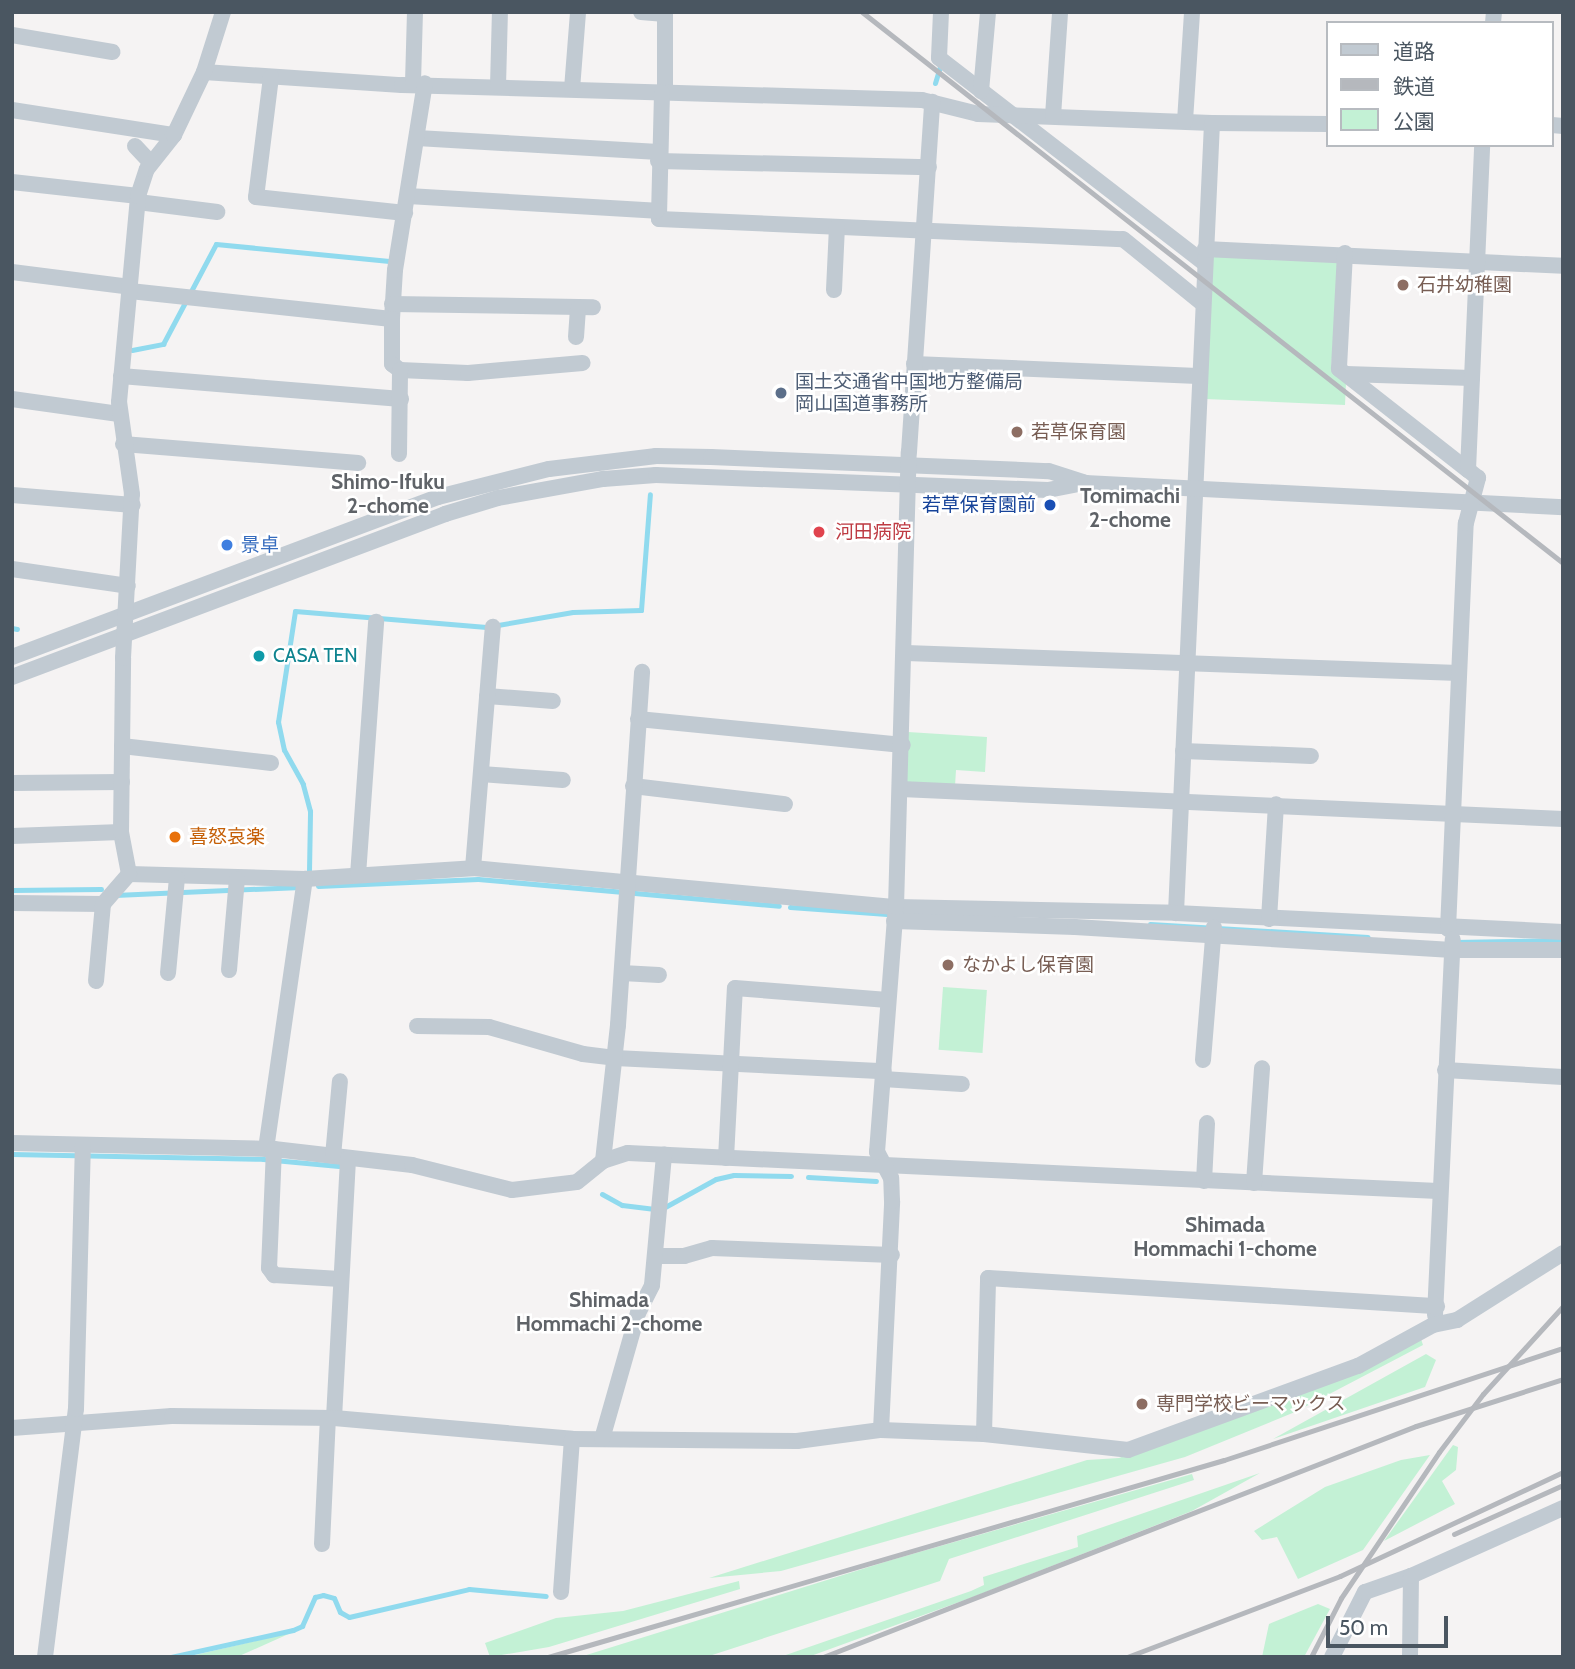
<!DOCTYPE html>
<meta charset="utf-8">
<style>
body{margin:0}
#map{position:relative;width:1575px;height:1669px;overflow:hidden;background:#f5f3f3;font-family:Cabin,"Noto Sans JP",sans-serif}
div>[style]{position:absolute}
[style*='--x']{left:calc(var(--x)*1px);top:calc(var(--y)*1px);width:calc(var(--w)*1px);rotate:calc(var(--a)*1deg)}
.green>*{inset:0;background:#c3f1d5;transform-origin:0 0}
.stream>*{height:5px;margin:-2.5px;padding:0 2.5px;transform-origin:2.5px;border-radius:2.5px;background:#90daee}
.minor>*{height:16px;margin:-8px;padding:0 8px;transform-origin:8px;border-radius:8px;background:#c1cad2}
.rail>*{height:5px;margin:-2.5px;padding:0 2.5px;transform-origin:2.5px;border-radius:2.5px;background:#b5b8bd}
.dots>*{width:19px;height:19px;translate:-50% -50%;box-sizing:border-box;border:4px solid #fff;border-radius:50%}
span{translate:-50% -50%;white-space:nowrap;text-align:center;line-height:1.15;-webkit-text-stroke:5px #fff;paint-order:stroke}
.education-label{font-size:19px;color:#785e54}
.left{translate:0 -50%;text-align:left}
.service-label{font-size:19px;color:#4e5e75}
.transit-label{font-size:19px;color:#164399}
.right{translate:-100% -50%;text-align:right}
.health-label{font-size:19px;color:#be3a42}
.shop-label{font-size:19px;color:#366cbe}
.culture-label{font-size:19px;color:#0d838f}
.food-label{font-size:19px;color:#c56008}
.neighbourhood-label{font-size:21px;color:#5f6368;font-weight:700}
.frame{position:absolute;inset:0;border:14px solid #4a5661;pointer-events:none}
.legend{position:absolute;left:1326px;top:21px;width:228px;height:126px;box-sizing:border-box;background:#fff;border:2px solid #b7bbc0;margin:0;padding:9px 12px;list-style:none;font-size:21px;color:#4a5661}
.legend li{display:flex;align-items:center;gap:14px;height:35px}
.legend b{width:35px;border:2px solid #b7bbc0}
.scale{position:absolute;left:1326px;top:1616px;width:122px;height:32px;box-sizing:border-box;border:4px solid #4a5661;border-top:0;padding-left:9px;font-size:21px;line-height:24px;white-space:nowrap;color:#4a5661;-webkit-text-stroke:5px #fff;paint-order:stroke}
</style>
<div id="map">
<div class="green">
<div style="clip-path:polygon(1212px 253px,1334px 259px,1339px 266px,1331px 370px,1346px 383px,1345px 405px,1205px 399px)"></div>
<div style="clip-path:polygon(908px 732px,987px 737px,985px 772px,956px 770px,955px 786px,905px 783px)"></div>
<div style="left:943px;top:987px;width:44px;height:63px;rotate:4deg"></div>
<div style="clip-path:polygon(1421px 1339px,1423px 1345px,1295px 1412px,1185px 1457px,781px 1571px,709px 1578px,1087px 1460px,1119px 1458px)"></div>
<div style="clip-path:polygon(1426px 1354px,1436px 1360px,1425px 1387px,1273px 1439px)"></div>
<div style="clip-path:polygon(1453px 1445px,1458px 1447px,1456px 1470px,1442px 1481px,1455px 1504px,1384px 1541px)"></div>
<div style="clip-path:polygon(1430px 1455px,1363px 1550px,1298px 1579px,1277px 1537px,1262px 1540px,1254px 1531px,1325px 1487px,1401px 1460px)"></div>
<div style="clip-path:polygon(1260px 1473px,1192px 1511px,973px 1597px,808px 1657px,780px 1657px,971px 1591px,984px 1585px,983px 1577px,1078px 1547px,1077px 1536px)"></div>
<div style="clip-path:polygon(1192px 1474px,1194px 1480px,949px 1559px,940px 1581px,706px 1657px,580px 1657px,888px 1561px)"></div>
<div style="clip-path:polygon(739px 1581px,740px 1589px,549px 1647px,490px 1657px,485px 1643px,556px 1618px,623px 1611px)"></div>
<div style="clip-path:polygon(1318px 1604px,1330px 1609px,1304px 1657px,1262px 1657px,1269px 1624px)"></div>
<div style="clip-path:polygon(293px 1632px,237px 1657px,189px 1657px,191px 1656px)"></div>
</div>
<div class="stream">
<div style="--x:935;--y:83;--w:17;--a:-73"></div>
<div style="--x:132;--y:350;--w:32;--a:-11"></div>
<div style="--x:163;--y:344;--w:113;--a:-62.1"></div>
<div style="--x:216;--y:244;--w:174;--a:5.6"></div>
<div style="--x:12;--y:628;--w:5;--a:11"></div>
<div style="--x:309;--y:871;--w:60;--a:-89"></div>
<div style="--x:310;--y:811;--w:28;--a:-105"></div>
<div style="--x:303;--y:784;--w:39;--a:-119"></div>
<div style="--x:284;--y:750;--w:29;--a:-102"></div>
<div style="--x:278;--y:722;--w:112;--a:-81.3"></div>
<div style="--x:295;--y:611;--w:192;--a:4.8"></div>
<div style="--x:486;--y:627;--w:88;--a:-9.8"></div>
<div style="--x:573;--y:612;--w:68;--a:-1.7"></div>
<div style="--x:641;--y:610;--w:116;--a:-85.6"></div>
<div style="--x:318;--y:886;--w:160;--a:-2.5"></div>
<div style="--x:478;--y:879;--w:302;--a:5.1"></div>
<div style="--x:12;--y:890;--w:89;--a:-0.6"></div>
<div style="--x:115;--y:895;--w:186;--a:-2.5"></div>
<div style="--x:790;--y:907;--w:97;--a:4.1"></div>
<div style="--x:1150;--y:924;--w:218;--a:3.4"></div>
<div style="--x:1454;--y:942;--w:106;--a:-1.1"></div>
<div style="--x:12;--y:1154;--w:251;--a:1.1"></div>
<div style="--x:263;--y:1159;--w:76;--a:5.3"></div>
<div style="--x:808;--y:1177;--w:68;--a:3.4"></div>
<div style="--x:602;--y:1194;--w:23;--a:29"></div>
<div style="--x:622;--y:1205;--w:35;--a:7"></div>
<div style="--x:665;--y:1207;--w:58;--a:-28.8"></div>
<div style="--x:716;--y:1179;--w:18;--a:-13"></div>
<div style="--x:734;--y:1175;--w:57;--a:1"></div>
<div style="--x:171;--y:1657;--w:125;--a:-12.5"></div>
<div style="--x:293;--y:1630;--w:10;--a:-24"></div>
<div style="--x:302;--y:1626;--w:32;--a:-66"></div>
<div style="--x:315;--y:1597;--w:8;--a:-14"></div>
<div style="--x:323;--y:1595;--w:11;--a:15"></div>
<div style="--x:334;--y:1598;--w:15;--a:67"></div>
<div style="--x:340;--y:1612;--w:10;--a:29"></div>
<div style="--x:349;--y:1617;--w:123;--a:-13.1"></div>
<div style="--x:469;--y:1589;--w:77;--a:5.2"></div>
</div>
<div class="minor">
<div style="--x:641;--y:12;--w:24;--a:5"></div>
<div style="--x:665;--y:12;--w:81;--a:90"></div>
<div style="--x:941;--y:12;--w:46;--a:92.5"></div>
<div style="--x:939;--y:58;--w:335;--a:37.7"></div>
<div style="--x:1493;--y:23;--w:11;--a:-85"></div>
<div style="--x:12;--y:35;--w:102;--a:9.6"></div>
<div style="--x:204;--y:72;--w:198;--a:3.8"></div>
<div style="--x:402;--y:85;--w:520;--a:1.65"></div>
<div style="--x:922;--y:100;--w:58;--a:14"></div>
<div style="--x:978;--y:114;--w:234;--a:2.2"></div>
<div style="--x:1212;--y:123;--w:791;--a:92.61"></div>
<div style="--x:271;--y:77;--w:121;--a:97.1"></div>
<div style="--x:256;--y:197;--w:150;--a:6.1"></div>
<div style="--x:413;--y:83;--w:71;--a:-88.4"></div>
<div style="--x:498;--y:86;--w:74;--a:-88.5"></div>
<div style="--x:572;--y:89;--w:77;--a:-85.5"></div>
<div style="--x:981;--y:91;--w:79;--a:-84.9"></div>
<div style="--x:662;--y:93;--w:126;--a:91.4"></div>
<div style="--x:659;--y:219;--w:464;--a:2.5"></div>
<div style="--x:1123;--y:239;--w:102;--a:39"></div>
<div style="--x:12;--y:110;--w:164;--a:8.8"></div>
<div style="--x:1053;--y:116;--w:104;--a:-86.1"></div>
<div style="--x:1185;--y:121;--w:109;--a:-86.3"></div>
<div style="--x:1212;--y:123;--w:116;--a:0.5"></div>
<div style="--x:1552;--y:125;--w:11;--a:5"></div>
<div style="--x:417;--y:138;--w:242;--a:3.3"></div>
<div style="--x:135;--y:146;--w:23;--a:47"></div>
<div style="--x:658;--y:161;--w:271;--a:1.3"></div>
<div style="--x:12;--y:182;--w:127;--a:6.3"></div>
<div style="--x:408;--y:196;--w:249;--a:3.4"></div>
<div style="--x:138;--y:202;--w:80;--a:7.2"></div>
<div style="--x:1205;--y:249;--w:358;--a:2.7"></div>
<div style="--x:1345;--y:253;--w:116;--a:93"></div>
<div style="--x:1339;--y:369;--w:164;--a:38.1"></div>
<div style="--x:12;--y:272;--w:119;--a:7.2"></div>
<div style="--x:834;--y:290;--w:63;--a:-87.3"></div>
<div style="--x:130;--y:291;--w:263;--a:6.1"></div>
<div style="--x:392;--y:319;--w:49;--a:-86.5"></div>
<div style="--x:395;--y:270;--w:189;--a:-80.9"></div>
<div style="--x:392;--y:304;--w:201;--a:0.9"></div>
<div style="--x:392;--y:319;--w:45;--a:90"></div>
<div style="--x:392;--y:364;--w:10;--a:37"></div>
<div style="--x:400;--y:370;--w:68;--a:2.5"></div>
<div style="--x:468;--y:373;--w:115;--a:-5"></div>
<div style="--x:576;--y:337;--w:28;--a:-86"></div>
<div style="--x:914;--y:364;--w:284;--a:2.4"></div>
<div style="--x:1346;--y:374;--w:126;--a:1.8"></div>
<div style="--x:121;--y:376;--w:281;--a:4.7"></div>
<div style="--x:12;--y:399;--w:108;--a:8"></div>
<div style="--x:123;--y:444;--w:236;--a:4.6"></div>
<div style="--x:399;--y:454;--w:84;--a:-89.3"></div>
<div style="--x:12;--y:495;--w:121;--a:4.7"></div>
<div style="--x:12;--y:569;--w:117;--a:8.3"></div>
<div style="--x:906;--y:653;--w:553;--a:2.07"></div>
<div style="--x:12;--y:657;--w:455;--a:-20.6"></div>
<div style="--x:438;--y:497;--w:114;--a:-14.2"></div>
<div style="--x:549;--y:469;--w:108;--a:-6.9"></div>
<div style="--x:656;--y:456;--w:55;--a:1"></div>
<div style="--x:711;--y:457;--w:338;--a:2.4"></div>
<div style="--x:1049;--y:471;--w:36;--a:18"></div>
<div style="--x:12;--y:677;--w:463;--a:-20.6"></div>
<div style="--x:445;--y:514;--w:55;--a:-16.8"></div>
<div style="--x:498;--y:498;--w:107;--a:-10.3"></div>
<div style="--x:603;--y:479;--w:53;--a:-4.3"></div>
<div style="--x:656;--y:475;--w:392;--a:2.2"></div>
<div style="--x:1048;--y:490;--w:38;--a:-11"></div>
<div style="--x:1085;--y:483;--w:479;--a:2.9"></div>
<div style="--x:487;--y:696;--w:66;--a:4.3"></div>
<div style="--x:638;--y:719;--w:266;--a:5.6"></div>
<div style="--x:122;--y:746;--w:150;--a:6.5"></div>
<div style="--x:1183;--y:751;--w:128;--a:2.2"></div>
<div style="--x:481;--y:774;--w:82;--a:4.2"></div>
<div style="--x:12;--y:783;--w:110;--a:-0.5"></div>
<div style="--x:633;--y:786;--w:153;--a:6.8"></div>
<div style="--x:901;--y:789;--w:663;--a:2.59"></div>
<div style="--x:12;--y:836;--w:109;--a:-2.1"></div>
<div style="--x:473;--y:868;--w:242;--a:-85.3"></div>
<div style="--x:129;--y:874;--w:176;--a:1.6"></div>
<div style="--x:305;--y:879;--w:168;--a:-3.7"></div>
<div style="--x:473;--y:868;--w:425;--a:5.3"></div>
<div style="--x:896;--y:907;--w:280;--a:1.2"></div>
<div style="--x:1176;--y:913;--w:387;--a:2.8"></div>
<div style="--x:129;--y:874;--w:43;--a:-100.8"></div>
<div style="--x:121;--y:832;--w:174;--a:-89.3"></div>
<div style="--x:123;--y:658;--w:164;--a:-86.9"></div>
<div style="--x:132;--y:494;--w:93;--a:-98"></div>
<div style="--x:119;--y:402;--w:207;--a:-84.7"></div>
<div style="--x:138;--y:196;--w:28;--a:-72"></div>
<div style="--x:147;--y:169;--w:43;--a:-51.5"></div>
<div style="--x:174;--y:135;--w:70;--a:-64.5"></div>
<div style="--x:204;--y:72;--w:63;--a:-72.4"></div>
<div style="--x:358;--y:875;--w:254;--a:-85.9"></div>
<div style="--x:12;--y:903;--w:91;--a:0.6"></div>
<div style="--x:103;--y:904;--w:40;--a:-49"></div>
<div style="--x:1269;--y:919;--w:115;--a:-86.5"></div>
<div style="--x:894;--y:921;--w:181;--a:1.9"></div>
<div style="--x:1075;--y:927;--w:378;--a:3.5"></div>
<div style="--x:1452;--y:950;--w:111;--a:0"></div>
<div style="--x:1448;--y:929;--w:406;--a:-87.5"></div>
<div style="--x:1466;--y:523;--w:47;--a:-75.1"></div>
<div style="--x:1478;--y:478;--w:13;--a:-141"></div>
<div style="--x:1468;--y:470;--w:325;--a:-87.5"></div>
<div style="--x:229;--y:970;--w:91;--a:-85"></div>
<div style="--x:168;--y:973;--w:95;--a:-84.6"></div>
<div style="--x:622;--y:973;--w:37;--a:3"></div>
<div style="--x:96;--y:981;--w:77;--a:-84.8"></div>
<div style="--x:417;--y:1026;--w:72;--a:0.8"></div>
<div style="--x:489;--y:1027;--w:98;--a:16"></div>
<div style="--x:583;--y:1054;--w:32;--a:7"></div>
<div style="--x:615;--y:1058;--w:269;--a:2.8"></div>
<div style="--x:1203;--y:1060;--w:133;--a:-85.3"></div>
<div style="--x:1445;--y:1070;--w:118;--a:3.4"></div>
<div style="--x:883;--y:1079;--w:79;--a:3.6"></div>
<div style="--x:12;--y:1143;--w:262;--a:1.3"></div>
<div style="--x:274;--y:1149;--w:139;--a:6.6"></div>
<div style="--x:412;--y:1165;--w:103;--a:14"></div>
<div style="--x:512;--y:1190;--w:65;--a:-7"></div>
<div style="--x:577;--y:1182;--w:33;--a:-39"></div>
<div style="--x:603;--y:1161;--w:26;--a:-18"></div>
<div style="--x:628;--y:1153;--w:811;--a:2.69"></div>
<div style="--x:266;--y:1149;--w:273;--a:-81.8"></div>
<div style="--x:274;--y:1149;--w:119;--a:92.4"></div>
<div style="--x:269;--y:1268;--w:9;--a:54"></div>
<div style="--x:274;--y:1275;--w:66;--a:3.5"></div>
<div style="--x:333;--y:1156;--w:75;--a:-84.7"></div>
<div style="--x:726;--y:1158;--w:170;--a:-87"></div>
<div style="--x:735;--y:988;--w:153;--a:4.5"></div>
<div style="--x:603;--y:1161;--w:137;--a:-83.7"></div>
<div style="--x:618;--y:1025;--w:354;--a:-86.1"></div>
<div style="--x:1204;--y:1181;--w:58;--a:-87"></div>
<div style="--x:1254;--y:1183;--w:115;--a:-86"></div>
<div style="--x:658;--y:1256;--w:26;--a:0"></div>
<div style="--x:684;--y:1256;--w:29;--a:-16"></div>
<div style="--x:712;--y:1248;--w:180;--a:2.2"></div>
<div style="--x:1435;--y:1315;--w:376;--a:-87.3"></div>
<div style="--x:334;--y:1418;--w:260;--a:-86.9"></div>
<div style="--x:12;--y:1428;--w:160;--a:-4.3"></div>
<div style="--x:172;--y:1416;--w:162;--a:0.7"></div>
<div style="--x:334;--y:1418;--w:239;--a:5"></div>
<div style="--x:572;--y:1439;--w:225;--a:0.5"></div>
<div style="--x:797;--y:1441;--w:85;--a:-7.5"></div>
<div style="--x:881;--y:1430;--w:103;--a:2.2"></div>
<div style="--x:984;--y:1434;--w:145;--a:6.3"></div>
<div style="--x:1128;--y:1450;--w:245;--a:-20.1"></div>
<div style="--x:1358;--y:1366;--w:85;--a:-28.7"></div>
<div style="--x:1433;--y:1325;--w:25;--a:-12"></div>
<div style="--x:1457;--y:1320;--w:125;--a:-32.3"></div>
<div style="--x:881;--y:1430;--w:229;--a:-87.2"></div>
<div style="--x:892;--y:1201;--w:23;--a:-92"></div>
<div style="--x:891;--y:1178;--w:30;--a:-118"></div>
<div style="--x:877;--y:1152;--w:246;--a:-85.6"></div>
<div style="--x:896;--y:907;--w:455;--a:-88.4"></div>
<div style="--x:909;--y:452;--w:351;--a:-86.2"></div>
<div style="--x:984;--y:1434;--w:156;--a:-88.5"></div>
<div style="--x:988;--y:1278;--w:450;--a:3.6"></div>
<div style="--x:602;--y:1439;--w:131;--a:-74.1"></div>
<div style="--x:638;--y:1313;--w:31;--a:-63"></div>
<div style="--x:652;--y:1285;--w:131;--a:-84.7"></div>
<div style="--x:322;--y:1544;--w:126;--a:-87.3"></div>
<div style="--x:561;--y:1592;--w:153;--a:-85.9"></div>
<div style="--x:45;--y:1657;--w:250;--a:-82.9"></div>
<div style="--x:76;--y:1409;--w:264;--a:-88.5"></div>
<div style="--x:1332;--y:1657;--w:73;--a:-63.1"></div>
<div style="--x:1365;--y:1592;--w:49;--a:-19.2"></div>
<div style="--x:1410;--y:1657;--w:81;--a:-89.3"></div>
<div style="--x:1411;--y:1576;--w:167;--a:-24.1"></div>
</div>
<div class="rail">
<div style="--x:862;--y:12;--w:892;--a:38.17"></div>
<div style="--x:1454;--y:1534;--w:120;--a:-24.2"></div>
<div style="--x:548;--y:1657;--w:704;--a:-16.25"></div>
<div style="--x:1224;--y:1460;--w:357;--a:-18.3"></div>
<div style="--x:823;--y:1657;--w:636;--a:-21.28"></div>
<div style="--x:1416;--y:1426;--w:154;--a:-17.7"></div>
<div style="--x:1127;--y:1657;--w:228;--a:-20.8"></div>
<div style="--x:1340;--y:1576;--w:246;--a:-25"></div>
<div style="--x:1311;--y:1657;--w:66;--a:-63"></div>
<div style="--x:1341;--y:1598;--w:176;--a:-56.1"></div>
<div style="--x:1439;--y:1452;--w:73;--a:-52.8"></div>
<div style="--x:1483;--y:1394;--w:119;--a:-47.7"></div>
</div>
<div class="dots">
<div style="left:1403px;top:285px;background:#8d6e63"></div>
<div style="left:781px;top:393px;background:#5c6f8a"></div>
<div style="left:1017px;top:432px;background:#8d6e63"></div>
<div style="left:1050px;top:505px;background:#1a4fb4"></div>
<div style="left:819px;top:532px;background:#e0444e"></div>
<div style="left:227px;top:545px;background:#3f7fe0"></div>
<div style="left:259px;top:656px;background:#0f9aa8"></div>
<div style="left:175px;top:837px;background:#e8710a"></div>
<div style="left:948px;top:965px;background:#8d6e63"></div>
<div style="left:1142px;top:1404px;background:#8d6e63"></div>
</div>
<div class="education-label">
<span class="left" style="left:1417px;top:285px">石井幼稚園</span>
<span class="left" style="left:1031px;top:432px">若草保育園</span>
<span class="left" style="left:962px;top:965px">なかよし保育園</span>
<span class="left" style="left:1156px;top:1404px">専門学校ビーマックス</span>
</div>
<div class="service-label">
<span class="left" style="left:795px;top:393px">国土交通省中国地方整備局<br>岡山国道事務所</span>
</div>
<div class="transit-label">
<span class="right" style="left:1036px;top:505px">若草保育園前</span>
</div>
<div class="health-label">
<span class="left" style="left:835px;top:532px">河田病院</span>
</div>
<div class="shop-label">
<span class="left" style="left:241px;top:545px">景卓</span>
</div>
<div class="culture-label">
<span class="left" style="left:273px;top:656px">CASA TEN</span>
</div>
<div class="food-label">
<span class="left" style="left:189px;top:837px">喜怒哀楽</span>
</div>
<div class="neighbourhood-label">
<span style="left:388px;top:494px">Shimo-Ifuku<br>2-chome</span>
<span style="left:1130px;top:508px">Tomimachi<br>2-chome</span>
<span style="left:1225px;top:1237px">Shimada<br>Hommachi 1-chome</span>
<span style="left:609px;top:1312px">Shimada<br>Hommachi 2-chome</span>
</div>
<div class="frame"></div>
<ul class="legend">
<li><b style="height:9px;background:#c1cad2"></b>道路</li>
<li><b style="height:9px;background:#b5b8bd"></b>鉄道</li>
<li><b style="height:19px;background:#c3f1d5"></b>公園</li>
</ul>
<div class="scale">50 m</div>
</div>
